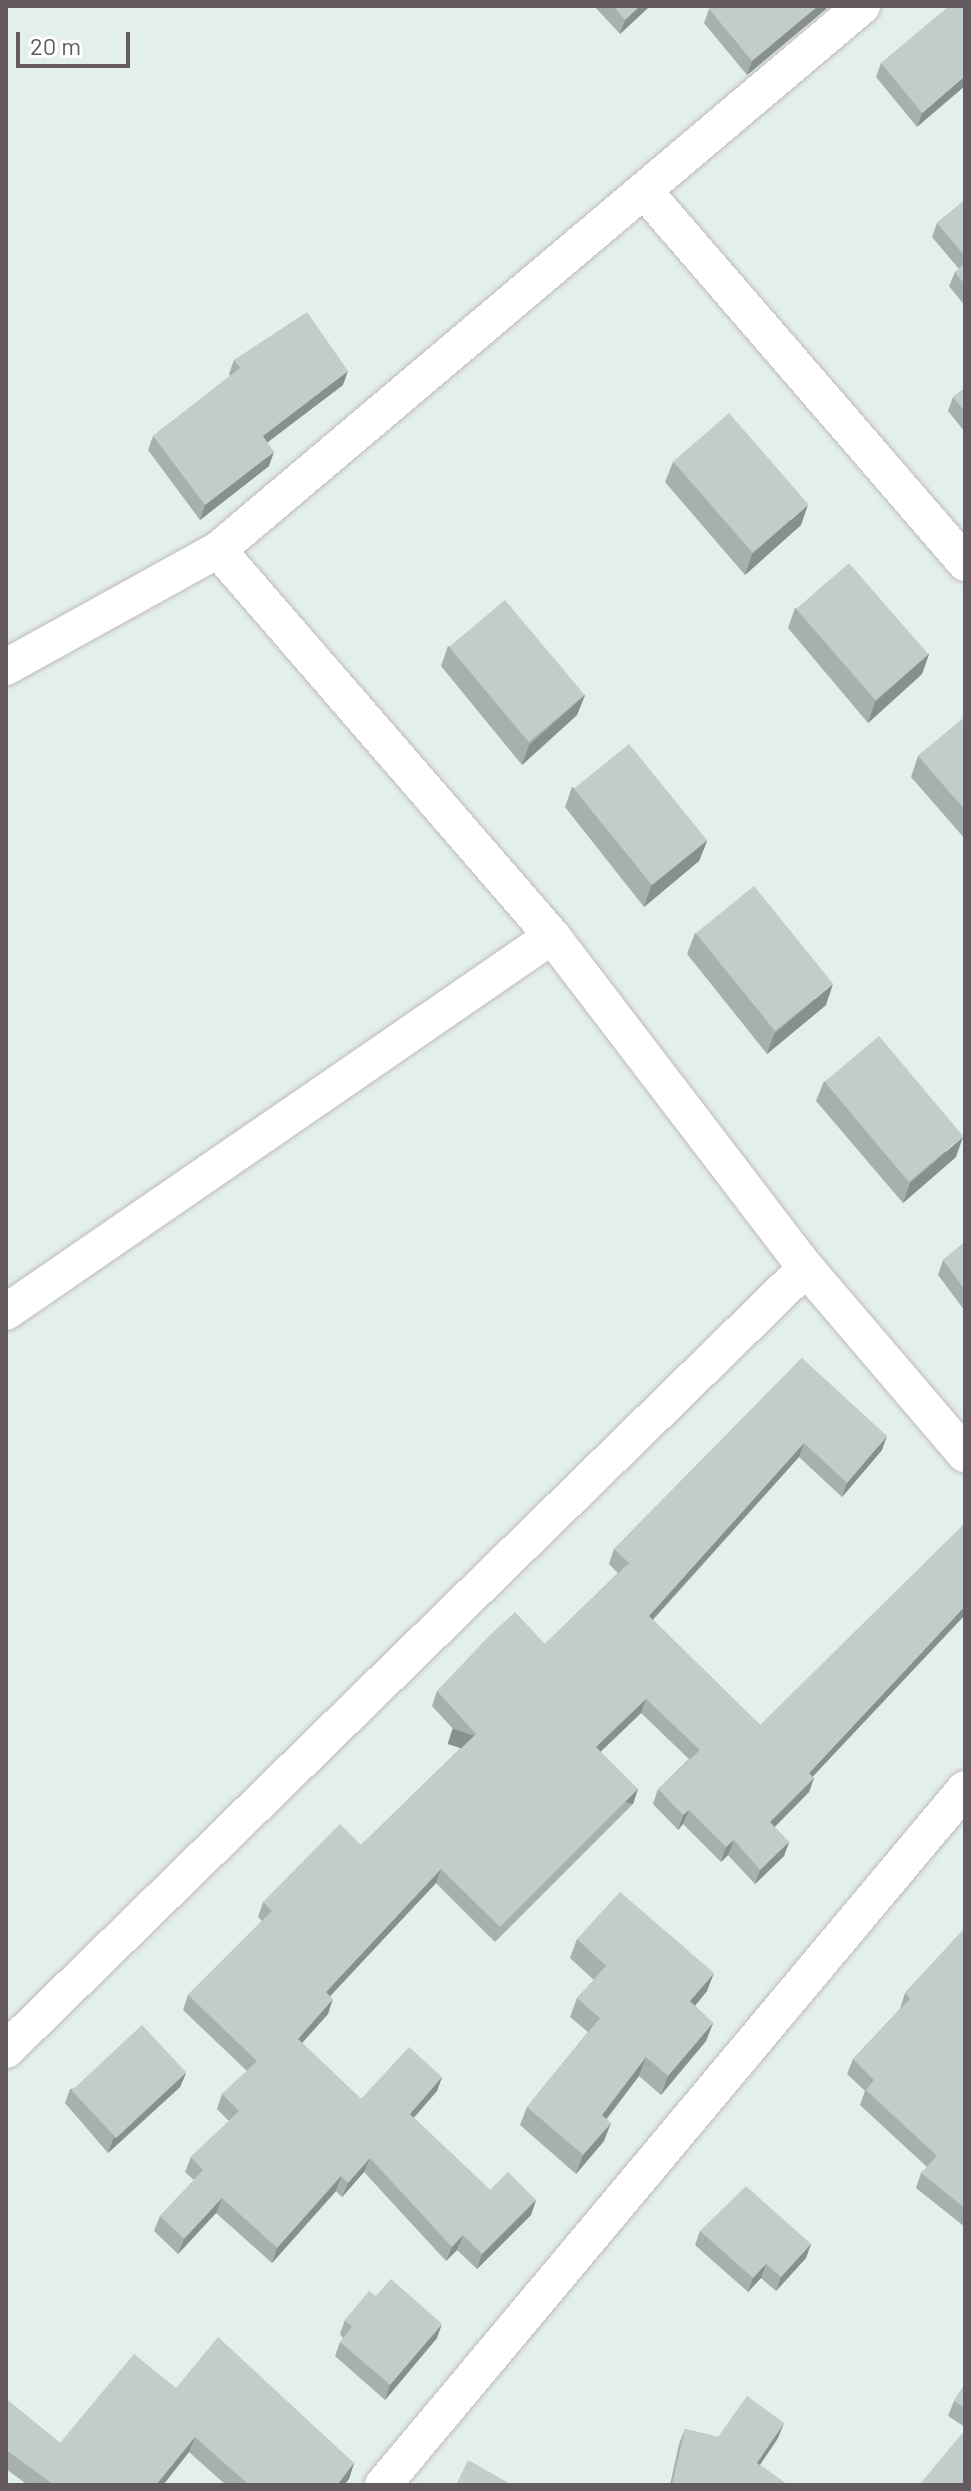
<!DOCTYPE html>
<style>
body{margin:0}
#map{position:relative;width:971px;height:2491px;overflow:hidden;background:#e2efec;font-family:Barlow,sans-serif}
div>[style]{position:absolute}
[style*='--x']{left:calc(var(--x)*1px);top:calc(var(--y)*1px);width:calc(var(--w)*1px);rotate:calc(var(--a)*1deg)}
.roads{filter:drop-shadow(0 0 2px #c0b8bb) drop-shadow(0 0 2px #c0b8bb)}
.minor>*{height:36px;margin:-18px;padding:0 18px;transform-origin:18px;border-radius:18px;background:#fff}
.wall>*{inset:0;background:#a6b0ac}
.shaded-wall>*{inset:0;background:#87908c;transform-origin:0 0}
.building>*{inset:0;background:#c1cdc8;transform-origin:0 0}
span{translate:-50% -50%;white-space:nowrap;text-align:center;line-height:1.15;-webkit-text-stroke:6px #fff;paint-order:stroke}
.frame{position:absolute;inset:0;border:8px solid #645b5f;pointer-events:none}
.scale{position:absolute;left:16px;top:32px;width:114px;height:36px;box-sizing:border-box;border:4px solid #645b5f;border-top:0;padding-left:10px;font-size:24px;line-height:28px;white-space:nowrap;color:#645b5f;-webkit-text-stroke:6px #fff;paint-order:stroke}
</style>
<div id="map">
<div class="roads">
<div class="minor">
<div style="--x:646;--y:193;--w:489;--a:49.2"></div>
<div style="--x:218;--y:550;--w:510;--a:49.13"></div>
<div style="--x:552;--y:936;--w:418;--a:52.6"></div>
<div style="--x:806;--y:1268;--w:245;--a:49.5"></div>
<div style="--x:6;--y:667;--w:242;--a:-28.9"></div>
<div style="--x:218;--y:550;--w:843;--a:-40.19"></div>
<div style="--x:6;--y:1312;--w:663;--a:-34.55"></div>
<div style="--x:6;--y:2050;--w:1119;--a:-44.35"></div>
<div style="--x:383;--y:2485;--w:907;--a:-50.1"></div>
</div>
</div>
<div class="wall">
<div style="clip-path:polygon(594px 6px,650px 6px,620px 34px)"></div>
<div style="clip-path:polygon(713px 6px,827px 6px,826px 9px,747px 75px,704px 23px,709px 9px)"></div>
<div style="clip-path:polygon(965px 6px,917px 127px,876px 77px,881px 63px)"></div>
<div style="clip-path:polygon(965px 200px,965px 306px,949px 286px,955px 272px,959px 269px,932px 237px,937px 223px)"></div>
<div style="clip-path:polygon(234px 360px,343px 385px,267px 443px,269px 466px,200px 520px,148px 450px,153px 436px,230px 376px,229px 374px)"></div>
<div style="clip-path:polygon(965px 388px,965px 432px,948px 411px,953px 397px)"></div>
<div style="clip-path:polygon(673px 462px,801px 525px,745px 575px,665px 482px)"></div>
<div style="clip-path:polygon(795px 608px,929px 654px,922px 674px,868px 723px,788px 628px)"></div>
<div style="clip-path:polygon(448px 646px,585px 695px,577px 715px,522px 765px,441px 666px)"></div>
<div style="clip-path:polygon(965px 717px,965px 839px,911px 777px,918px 756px)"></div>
<div style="clip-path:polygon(572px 787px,707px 841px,699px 861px,644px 907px,565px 807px)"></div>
<div style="clip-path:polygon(695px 933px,826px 1005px,767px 1054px,687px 954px)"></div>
<div style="clip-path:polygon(824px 1081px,956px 1157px,903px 1203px,816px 1101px)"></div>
<div style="clip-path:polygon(965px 1242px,965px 1311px,938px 1275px,943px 1260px)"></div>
<div style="clip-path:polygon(802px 1358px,882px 1450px,842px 1497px,799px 1457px,653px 1620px,814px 1778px,809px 1792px,774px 1827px,789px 1842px,784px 1856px,755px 1884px,728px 1855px,721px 1862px,683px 1824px,678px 1830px,653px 1804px,658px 1789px,689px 1759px,641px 1713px,600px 1752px,633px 1804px,495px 1942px,436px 1883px,330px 1996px,328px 2014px,302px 2043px,361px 2099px,442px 2077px,437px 2091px,414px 2118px,490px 2190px,536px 2200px,531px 2215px,477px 2269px,457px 2250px,446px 2261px,364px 2172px,342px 2197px,336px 2191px,272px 2263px,216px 2213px,178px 2254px,154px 2231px,160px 2216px,194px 2180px,185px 2172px,191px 2157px,229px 2121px,217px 2109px,222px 2094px,247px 2071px,183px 2010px,188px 1995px,262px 1921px,258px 1917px,263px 1902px,361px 1845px,466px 1743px,432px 1706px,437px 1691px,545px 1644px,618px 1573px,609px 1564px,614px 1549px)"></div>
<div style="clip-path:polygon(965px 1928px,965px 2227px,916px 2188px,921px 2173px,927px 2167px,860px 2105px,865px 2091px,847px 2074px,853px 2059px,900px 2009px,905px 1993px)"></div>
<div style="clip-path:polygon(577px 1939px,707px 1991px,695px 2006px,713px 2023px,706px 2041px,661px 2095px,639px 2076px,607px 2119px,604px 2141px,576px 2174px,520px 2125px,527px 2107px,588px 2032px,570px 2017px,577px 1998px,594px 1980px,570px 1958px)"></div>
<div style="clip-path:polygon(186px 2073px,180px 2087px,108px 2153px,65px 2103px,70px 2089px)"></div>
<div style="clip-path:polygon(700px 2231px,811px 2244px,806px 2258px,776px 2291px,761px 2278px,748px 2292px,695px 2245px)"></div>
<div style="clip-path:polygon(376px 2296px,437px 2338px,385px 2400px,335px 2356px,340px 2342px,343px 2338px,340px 2334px,345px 2320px)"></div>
<div style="clip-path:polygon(965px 2384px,965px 2427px,948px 2416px,954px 2401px)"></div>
<div style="clip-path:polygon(176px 2388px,354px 2463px,349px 2479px,344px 2485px,226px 2485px,189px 2452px,163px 2485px,28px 2485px,6px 2469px,6px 2399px,60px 2443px)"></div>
<div style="clip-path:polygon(685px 2429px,718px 2437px,778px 2438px,760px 2465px,788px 2485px,670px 2485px,679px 2444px)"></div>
</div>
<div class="shaded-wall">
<div style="clip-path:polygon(640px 6px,650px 6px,620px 34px,625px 20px)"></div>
<div style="clip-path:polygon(818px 6px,827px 6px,826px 9px,747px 75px,752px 61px)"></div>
<div style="clip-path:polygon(965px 76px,965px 86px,917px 127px,922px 113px)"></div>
<div style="clip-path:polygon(348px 371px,343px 385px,257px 450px,263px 436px)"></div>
<div style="clip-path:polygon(274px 452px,269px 466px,200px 520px,205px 505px)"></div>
<div style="clip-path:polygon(808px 505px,801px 525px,745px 575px,752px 554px)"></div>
<div style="clip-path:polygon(929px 654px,922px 674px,868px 723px,875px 702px)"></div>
<div style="clip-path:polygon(585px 695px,577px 715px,522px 765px,529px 745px)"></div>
<div style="clip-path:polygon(707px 841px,699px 861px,644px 907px,651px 886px)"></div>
<div style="clip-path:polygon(833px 984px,826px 1005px,767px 1054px,774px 1034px)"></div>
<div style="clip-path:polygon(963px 1137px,956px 1157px,903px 1203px,910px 1183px)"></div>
<div style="clip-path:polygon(887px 1436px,882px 1450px,842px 1497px,847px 1483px)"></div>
<div style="clip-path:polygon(804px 1443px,799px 1457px,643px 1630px,649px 1616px)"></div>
<div style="clip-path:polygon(965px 1606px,965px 1615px,803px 1787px,809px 1773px)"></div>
<div style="clip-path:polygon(646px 1699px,641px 1713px,590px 1762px,596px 1747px)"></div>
<div style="clip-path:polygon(814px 1778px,809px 1792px,765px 1837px,770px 1822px)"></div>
<div style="left:638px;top:1789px;width:16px;height:195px;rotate:108deg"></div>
<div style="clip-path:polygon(689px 1810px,683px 1824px,678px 1830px,683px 1815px)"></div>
<div style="clip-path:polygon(734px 1840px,728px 1855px,721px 1862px,726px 1847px)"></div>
<div style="clip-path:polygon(789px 1842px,784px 1856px,755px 1884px,760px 1870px)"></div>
<div style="clip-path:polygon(441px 1869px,436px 1883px,320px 2007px,326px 1992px)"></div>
<div style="clip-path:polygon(714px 1973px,707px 1991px,683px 2020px,690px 2001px)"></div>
<div style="clip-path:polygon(333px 1999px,328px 2014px,292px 2054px,298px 2039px)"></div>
<div style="clip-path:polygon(713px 2023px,706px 2041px,661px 2095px,668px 2076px)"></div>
<div style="clip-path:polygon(646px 2057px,639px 2076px,595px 2133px,602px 2115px)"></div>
<div style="clip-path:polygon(186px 2073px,180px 2087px,108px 2153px,113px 2139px)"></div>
<div style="clip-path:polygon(442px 2077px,437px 2091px,404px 2128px,410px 2114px)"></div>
<div style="clip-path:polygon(611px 2123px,604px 2141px,576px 2174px,583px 2155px)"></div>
<div style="clip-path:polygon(370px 2158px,364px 2172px,342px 2197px,348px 2183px)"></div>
<div style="clip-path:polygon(341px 2176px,336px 2191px,272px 2263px,277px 2248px)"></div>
<div style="clip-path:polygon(222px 2198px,216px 2213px,178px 2254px,184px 2239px)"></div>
<div style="clip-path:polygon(536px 2200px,531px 2215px,477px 2269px,482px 2254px)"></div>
<div style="clip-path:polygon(463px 2235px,457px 2250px,446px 2261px,452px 2247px)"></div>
<div style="clip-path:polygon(811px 2244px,806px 2258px,776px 2291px,781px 2277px)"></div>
<div style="clip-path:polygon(766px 2264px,761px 2278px,748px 2292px,753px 2278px)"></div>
<div style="clip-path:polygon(442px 2324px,437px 2338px,385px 2400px,390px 2385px)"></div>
<div style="clip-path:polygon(784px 2423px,778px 2438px,751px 2478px,757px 2463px)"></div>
<div style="clip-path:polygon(195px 2437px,189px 2452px,163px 2485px,156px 2485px)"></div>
<div style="clip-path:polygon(354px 2463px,349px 2479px,344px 2485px,337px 2485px)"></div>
</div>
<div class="building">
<div style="clip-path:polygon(613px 6px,640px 6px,625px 20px)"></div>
<div style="clip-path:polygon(713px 6px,818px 6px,752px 61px,709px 9px)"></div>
<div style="clip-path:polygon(949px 6px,965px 6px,965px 76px,922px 113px,881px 63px)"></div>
<div style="clip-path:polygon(965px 200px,965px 256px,937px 223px)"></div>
<div style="clip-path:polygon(965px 263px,965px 285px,955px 272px)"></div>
<div style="clip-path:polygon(307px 312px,348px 371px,263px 436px,274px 452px,205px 505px,153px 436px,240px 368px,234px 360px)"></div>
<div style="clip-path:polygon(965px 388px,965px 412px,953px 397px)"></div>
<div style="left:729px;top:413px;width:121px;height:74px;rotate:49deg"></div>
<div style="left:849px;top:563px;width:121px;height:70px;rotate:49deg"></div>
<div style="left:505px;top:600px;width:124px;height:73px;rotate:50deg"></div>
<div style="clip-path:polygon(965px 717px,965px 810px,918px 756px)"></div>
<div style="left:629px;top:744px;width:124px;height:71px;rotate:51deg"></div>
<div style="left:754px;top:886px;width:126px;height:75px;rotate:51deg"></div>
<div style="left:879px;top:1036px;width:131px;height:71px;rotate:50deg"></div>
<div style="clip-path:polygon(965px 1242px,965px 1290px,943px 1260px)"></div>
<div style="clip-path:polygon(802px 1358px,887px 1436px,847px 1483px,804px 1443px,649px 1616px,760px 1725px,965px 1523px,965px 1606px,809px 1773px,814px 1778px,770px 1822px,789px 1842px,760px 1870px,734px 1840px,726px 1847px,689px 1810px,683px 1815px,658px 1789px,700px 1750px,646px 1699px,596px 1747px,638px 1789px,500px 1927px,441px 1869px,326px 1992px,333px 1999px,298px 2039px,361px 2099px,409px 2047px,442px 2077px,410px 2114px,490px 2190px,508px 2172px,536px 2200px,482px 2254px,463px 2235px,452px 2247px,370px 2158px,348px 2183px,341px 2176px,277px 2248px,222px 2198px,184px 2239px,160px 2216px,203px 2170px,191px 2157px,239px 2111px,222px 2094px,257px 2061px,188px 1995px,272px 1911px,263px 1902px,340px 1824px,361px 1845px,476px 1734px,437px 1691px,489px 1636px,515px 1612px,545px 1644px,629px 1563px,614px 1549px)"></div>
<div style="clip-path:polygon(620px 1892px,714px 1973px,690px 2001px,713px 2023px,668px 2076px,646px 2057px,602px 2115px,611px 2123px,583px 2155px,527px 2107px,600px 2018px,577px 1998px,606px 1966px,577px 1939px)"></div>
<div style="clip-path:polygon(965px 1928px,965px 2208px,921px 2173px,937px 2156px,866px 2090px,874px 2080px,853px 2059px,910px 1999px,905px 1993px)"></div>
<div style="left:142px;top:2025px;width:65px;height:96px;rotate:47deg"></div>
<div style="clip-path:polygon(746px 2186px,811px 2244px,781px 2277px,766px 2264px,753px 2278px,700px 2231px)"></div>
<div style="clip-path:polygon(391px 2279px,442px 2324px,390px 2385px,340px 2342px,352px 2327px,345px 2320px,369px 2291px,376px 2296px)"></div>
<div style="clip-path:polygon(218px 2337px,354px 2463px,337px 2485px,249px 2485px,195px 2437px,156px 2485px,47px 2485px,50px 2482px,6px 2450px,6px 2399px,60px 2443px,134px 2354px,176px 2388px)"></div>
<div style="clip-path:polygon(965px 2384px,965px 2408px,954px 2401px)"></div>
<div style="clip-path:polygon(747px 2396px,784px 2423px,757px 2463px,788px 2485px,672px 2485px,685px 2429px,718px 2437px)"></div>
<div style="clip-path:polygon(965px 2430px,965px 2485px,919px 2485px)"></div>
<div style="clip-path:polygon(468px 2460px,512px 2485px,456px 2485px)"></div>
</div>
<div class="frame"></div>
<div class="scale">20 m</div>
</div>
